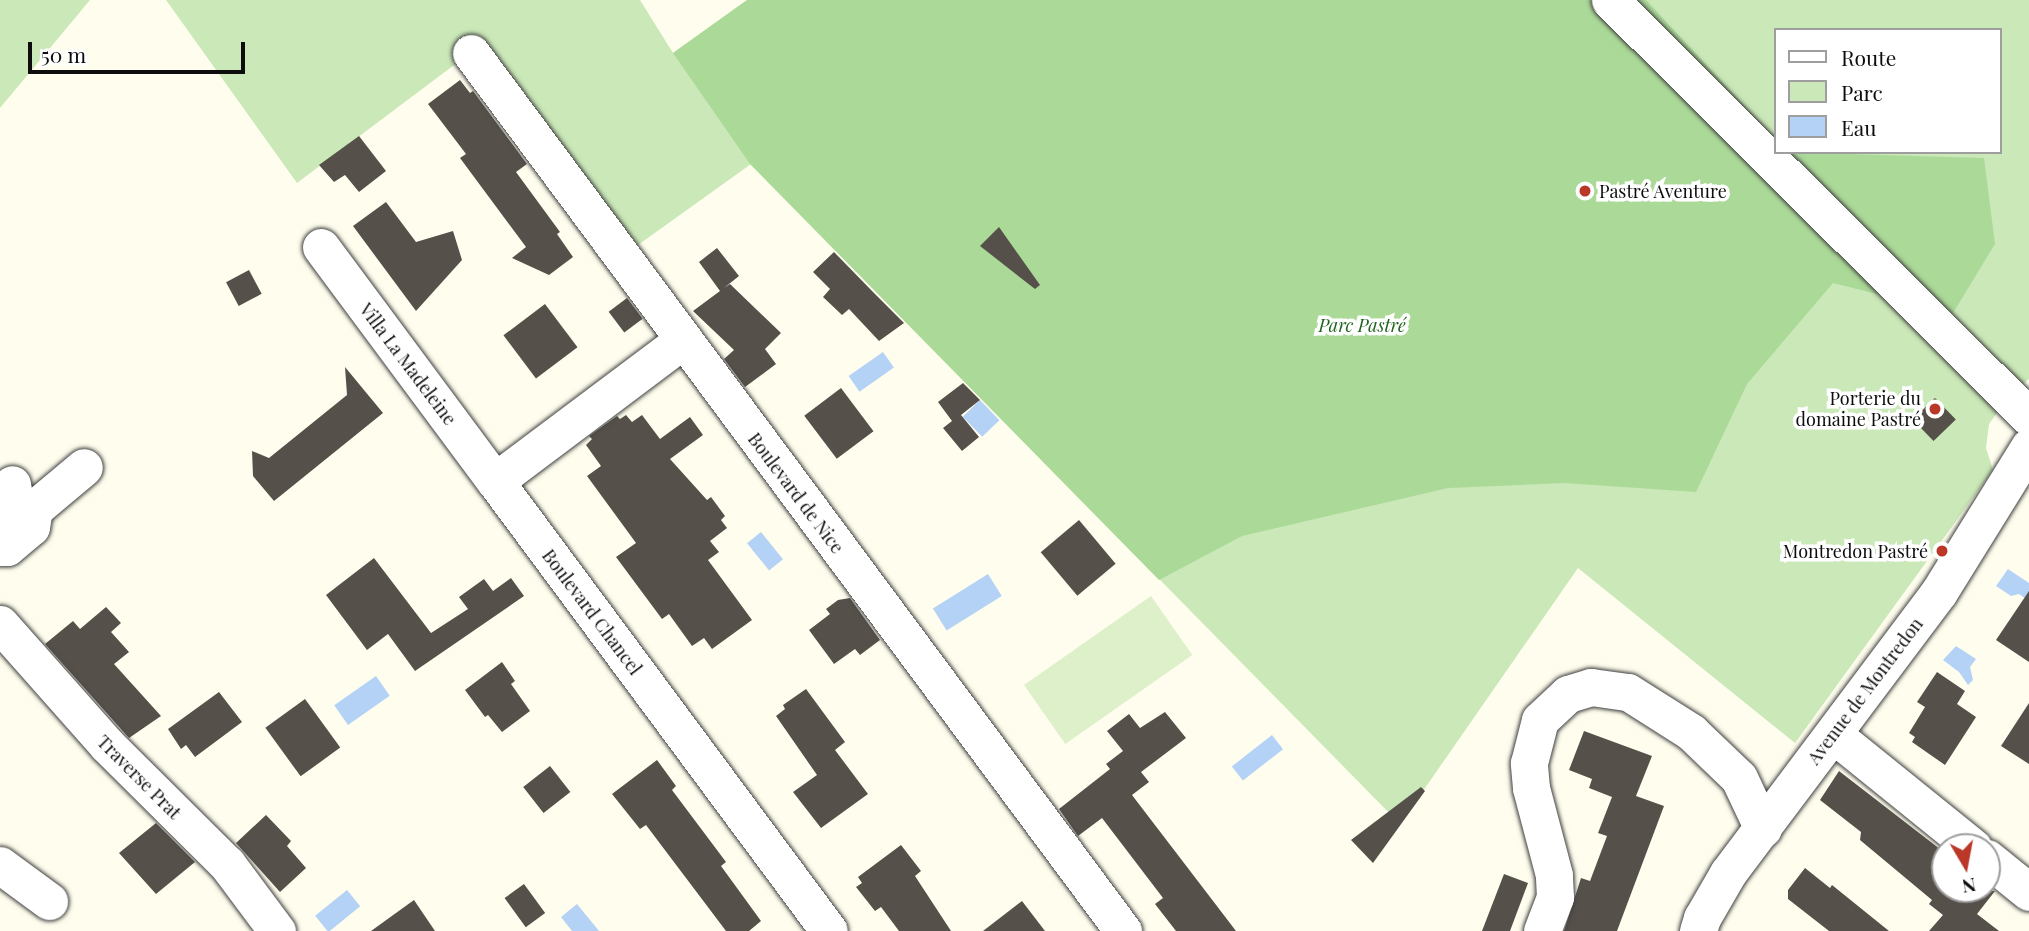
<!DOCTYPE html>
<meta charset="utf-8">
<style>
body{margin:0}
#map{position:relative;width:2029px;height:931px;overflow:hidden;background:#fffeee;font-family:"Playfair Display",serif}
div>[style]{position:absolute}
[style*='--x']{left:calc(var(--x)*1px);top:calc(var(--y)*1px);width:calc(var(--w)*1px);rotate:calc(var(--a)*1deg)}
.green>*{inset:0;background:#cae8b8}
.forest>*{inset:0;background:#abd998}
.pitch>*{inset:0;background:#ddf0ca;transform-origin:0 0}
.water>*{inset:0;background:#b4d2f5;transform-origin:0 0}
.building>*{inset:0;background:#56504a;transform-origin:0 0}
.roads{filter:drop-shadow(0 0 2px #404040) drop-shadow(0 0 2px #404040)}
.minor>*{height:37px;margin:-18.5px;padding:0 18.5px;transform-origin:18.5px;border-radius:18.5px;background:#fff}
.dots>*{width:19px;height:19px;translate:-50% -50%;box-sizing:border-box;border:4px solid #fff;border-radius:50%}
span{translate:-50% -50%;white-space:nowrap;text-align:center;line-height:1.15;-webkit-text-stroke:7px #fff;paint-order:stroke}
.poi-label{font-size:18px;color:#0d0d0d}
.left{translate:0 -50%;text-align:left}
.right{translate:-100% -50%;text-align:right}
.park-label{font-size:18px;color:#22641f;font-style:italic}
.street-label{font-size:18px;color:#0d0d0d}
.legend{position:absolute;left:1774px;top:28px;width:228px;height:126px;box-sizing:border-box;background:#fff;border:2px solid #9e9e9e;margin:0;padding:9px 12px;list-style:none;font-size:21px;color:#0d0d0d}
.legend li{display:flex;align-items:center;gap:14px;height:35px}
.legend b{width:35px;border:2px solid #9e9e9e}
.north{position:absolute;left:1931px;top:833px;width:70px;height:70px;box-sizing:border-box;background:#fff;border:2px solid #9e9e9e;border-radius:50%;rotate:170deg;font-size:19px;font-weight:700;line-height:28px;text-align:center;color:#0d0d0d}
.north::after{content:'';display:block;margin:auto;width:24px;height:32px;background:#bb3828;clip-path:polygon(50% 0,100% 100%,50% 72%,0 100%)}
.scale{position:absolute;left:28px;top:42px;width:217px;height:32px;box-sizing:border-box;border:4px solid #0d0d0d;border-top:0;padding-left:9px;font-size:21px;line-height:24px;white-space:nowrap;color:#0d0d0d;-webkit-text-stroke:5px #fff;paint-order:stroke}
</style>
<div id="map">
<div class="green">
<div style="clip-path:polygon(0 0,90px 0,0 108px)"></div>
<div style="clip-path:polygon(evenodd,166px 0,640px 0,673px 53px,747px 0,2029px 0,2029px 379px,2009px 396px,1989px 424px,1986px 448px,1993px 470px,1795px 743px,1578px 568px,1400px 824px,751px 164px,631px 250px,482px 44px,297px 183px,166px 0,1775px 30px,1999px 30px,1999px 152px,1775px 152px,1775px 30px)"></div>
</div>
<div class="forest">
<div style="clip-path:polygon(747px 0,1646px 0,1770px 133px,1775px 134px,1775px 152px,1984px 158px,1995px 244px,1953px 313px,1833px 283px,1747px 384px,1696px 492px,1564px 483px,1448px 488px,1242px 536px,1159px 580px,750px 164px,673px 53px)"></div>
</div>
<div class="pitch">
<div style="left:1151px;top:596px;width:72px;height:155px;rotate:55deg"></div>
</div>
<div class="water">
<div style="left:883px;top:352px;width:19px;height:42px;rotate:55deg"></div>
<div style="left:980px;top:400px;width:28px;height:24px;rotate:46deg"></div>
<div style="left:761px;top:532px;width:35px;height:18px;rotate:51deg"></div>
<div style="clip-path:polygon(2008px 569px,2029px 583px,2029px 601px,2019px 594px,2011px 596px,1996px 586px)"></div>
<div style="left:988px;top:574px;width:26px;height:65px;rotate:58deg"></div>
<div style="clip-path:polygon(1956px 646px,1976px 659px,1970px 667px,1973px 680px,1968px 685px,1959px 672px,1943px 660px)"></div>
<div style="left:376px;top:676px;width:24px;height:51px;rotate:55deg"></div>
<div style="left:1272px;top:735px;width:18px;height:51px;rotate:52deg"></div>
<div style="left:347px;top:890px;width:21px;height:41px;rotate:51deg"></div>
<div style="clip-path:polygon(577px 904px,599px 931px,572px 931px,561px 917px)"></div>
</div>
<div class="building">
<div style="clip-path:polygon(460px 80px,470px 93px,473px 91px,527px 164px,516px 172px,560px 232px,557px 234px,573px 257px,549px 275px,512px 258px,526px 247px,460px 158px,466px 154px,428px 104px)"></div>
<div style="clip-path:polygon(359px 136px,386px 171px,359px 192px,345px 175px,334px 182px,319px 165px)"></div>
<div style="clip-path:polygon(386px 202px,416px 242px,453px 231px,462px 260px,416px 311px,353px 226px)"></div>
<div style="clip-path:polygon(999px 227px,1040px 285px,1035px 289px,980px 246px)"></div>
<div style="clip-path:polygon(717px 248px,739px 276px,724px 288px,730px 284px,781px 333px,765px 349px,776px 364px,745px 387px,724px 359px,734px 350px,693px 311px,720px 291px,699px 262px)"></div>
<div style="clip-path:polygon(834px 252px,874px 293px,904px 323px,879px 341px,849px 309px,842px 315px,823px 297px,830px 289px,813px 272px)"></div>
<div style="left:249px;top:270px;width:27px;height:26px;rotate:62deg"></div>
<div style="left:627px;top:298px;width:26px;height:23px;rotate:53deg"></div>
<div style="left:545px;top:304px;width:54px;height:52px;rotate:53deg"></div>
<div style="clip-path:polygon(345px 367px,383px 413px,274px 501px,253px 476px,252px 451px,269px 458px,347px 395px)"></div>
<div style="clip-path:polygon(963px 383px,980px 400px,961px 415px,979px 437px,962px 451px,943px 428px,952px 421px,938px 402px)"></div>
<div style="left:841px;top:388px;width:54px;height:46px;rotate:53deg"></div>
<div style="left:1935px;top:398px;width:30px;height:31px;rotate:46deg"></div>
<div style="clip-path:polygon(626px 415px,632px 422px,642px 415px,660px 439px,690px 417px,703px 435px,670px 459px,707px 500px,711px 497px,725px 516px,721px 520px,727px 528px,710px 541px,719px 552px,708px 560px,752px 620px,712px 649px,704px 638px,692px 646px,669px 614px,662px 619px,616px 557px,636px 543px,587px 476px,601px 466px,586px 445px,592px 439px,589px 436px,617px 416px,620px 419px)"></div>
<div style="left:1079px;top:520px;width:57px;height:50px;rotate:50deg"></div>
<div style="clip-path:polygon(374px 558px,431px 633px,468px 609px,459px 597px,484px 579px,493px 591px,511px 578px,524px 596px,415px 671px,388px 634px,367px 650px,326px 595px)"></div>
<div style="clip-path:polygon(2029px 591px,2029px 662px,1996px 640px)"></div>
<div style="clip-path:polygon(850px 598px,880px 640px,860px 655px,855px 649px,834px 664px,809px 630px,830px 614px,826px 609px,838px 600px)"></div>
<div style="clip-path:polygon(106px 607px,121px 623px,111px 632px,129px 652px,114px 664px,161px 716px,129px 738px,45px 644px,73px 621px,80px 629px)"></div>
<div style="clip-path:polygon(502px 662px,515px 681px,511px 684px,530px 711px,502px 732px,488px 715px,485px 717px,465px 690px)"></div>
<div style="clip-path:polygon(1937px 672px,1965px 691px,1957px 704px,1976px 717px,1945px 765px,1912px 742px,1915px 737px,1909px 733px,1925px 707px,1917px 702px)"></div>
<div style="clip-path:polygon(806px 689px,845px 742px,835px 750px,868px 794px,821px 828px,793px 792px,817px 775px,776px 716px,785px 709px,783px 705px)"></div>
<div style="clip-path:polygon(219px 692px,242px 722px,195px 757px,186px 745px,181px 749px,168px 729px)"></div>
<div style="left:305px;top:699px;width:60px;height:49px;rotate:54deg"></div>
<div style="clip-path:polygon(2029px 703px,2029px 764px,2001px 746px)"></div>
<div style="clip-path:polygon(1165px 712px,1186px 738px,1141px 772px,1149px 782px,1132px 795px,1236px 931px,1176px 931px,1155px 904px,1163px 898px,1102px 818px,1078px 836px,1059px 809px,1110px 769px,1106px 764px,1123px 751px,1107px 731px,1129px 714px,1140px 728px)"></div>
<div style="clip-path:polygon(1584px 731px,1652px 756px,1636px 796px,1664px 806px,1617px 931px,1564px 931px,1581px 878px,1590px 881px,1607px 836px,1598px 833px,1612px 797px,1589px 788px,1592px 779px,1569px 770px)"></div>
<div style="clip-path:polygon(657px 760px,676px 786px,672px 790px,726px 862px,721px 866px,761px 921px,749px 931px,726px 931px,646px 825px,640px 829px,612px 794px)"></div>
<div style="left:550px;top:766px;width:33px;height:34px;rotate:52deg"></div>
<div style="clip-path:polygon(1839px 771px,1945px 853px,1945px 889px,1995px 891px,1977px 914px,1999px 931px,1929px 931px,1943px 915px,1929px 904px,1932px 900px,1860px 840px,1861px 832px,1820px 800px)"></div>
<div style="clip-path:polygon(1421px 787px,1425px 791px,1373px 863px,1351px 840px)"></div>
<div style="clip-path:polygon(266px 815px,291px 841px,287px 846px,306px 868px,280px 892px,236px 843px)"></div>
<div style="clip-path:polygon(156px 823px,195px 862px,156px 894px,119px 853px)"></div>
<div style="clip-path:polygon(901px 845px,921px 871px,915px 876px,951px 931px,899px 931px,881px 907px,875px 911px,856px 887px,862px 883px,858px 877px)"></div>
<div style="clip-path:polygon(1805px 868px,1830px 888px,1832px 885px,1889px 931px,1829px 931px,1788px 899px,1788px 890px)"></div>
<div style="clip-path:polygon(1504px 874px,1528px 883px,1510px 931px,1482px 931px)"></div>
<div style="left:524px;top:884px;width:36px;height:24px;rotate:54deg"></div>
<div style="clip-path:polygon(414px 900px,435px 931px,371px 931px)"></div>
<div style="clip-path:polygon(1022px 901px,1045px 931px,983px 931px)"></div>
</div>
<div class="roads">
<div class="minor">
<div style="--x:1610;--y:0;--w:591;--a:44.86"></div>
<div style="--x:471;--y:53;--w:1094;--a:53.4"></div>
<div style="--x:321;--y:247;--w:292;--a:53.4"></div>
<div style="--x:683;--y:340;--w:235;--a:143.1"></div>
<div style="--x:495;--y:481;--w:560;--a:53.42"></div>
<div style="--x:0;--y:526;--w:27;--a:-57"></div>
<div style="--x:15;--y:503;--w:19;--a:-99"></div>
<div style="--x:0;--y:547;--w:7;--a:0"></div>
<div style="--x:7;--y:547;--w:31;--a:-40"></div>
<div style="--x:31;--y:527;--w:18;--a:-81"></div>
<div style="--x:34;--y:509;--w:65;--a:-40"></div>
<div style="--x:0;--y:624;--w:162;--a:48.5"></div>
<div style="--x:107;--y:745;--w:169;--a:44.8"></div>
<div style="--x:227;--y:864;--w:84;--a:53.3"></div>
<div style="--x:1834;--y:735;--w:179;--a:38.9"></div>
<div style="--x:1987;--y:858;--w:54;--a:39"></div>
<div style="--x:0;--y:865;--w:61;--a:36.3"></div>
<div style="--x:1542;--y:931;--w:36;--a:-69"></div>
<div style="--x:1555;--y:897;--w:22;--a:-93"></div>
<div style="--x:1554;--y:875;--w:90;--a:-104.8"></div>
<div style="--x:1531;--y:788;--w:25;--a:-95"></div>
<div style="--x:1529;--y:763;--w:44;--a:-75.7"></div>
<div style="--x:1540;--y:720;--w:38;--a:-43"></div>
<div style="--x:1568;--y:694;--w:24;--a:-17"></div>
<div style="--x:1591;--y:687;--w:37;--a:8"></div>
<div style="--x:1628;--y:692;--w:75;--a:32.4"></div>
<div style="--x:1691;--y:732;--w:66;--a:43.8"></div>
<div style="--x:1739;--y:778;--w:56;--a:64.8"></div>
<div style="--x:1698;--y:931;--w:14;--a:-73"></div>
<div style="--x:1702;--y:918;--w:52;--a:-60"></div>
<div style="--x:1728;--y:873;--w:351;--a:-53.1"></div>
<div style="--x:1939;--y:592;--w:171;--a:-58.2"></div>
</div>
</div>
<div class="dots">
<div style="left:1585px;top:191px;background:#bb3828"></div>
<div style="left:1935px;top:409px;background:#bb3828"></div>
<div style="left:1942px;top:551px;background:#bb3828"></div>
</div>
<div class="poi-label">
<span class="left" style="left:1599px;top:191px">Pastré Aventure</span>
<span class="right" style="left:1921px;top:409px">Porterie du<br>domaine Pastré</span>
<span class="right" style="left:1928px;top:551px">Montredon Pastré</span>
</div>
<div class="park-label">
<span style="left:1362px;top:325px">Parc Pastré</span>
</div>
<div class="street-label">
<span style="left:408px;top:364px;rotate:53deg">Villa La Madeleine</span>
<span style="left:796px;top:493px;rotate:53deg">Boulevard de Nice</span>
<span style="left:592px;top:612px;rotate:53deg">Boulevard Chancel</span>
<span style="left:1865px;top:691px;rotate:-53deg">Avenue de Montredon</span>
<span style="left:139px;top:777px;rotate:45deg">Traverse Prat</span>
</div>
<ul class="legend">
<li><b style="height:9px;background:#fff"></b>Route</li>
<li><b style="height:19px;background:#cae8b8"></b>Parc</li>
<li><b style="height:19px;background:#b4d2f5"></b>Eau</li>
</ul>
<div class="north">N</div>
<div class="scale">50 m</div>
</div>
